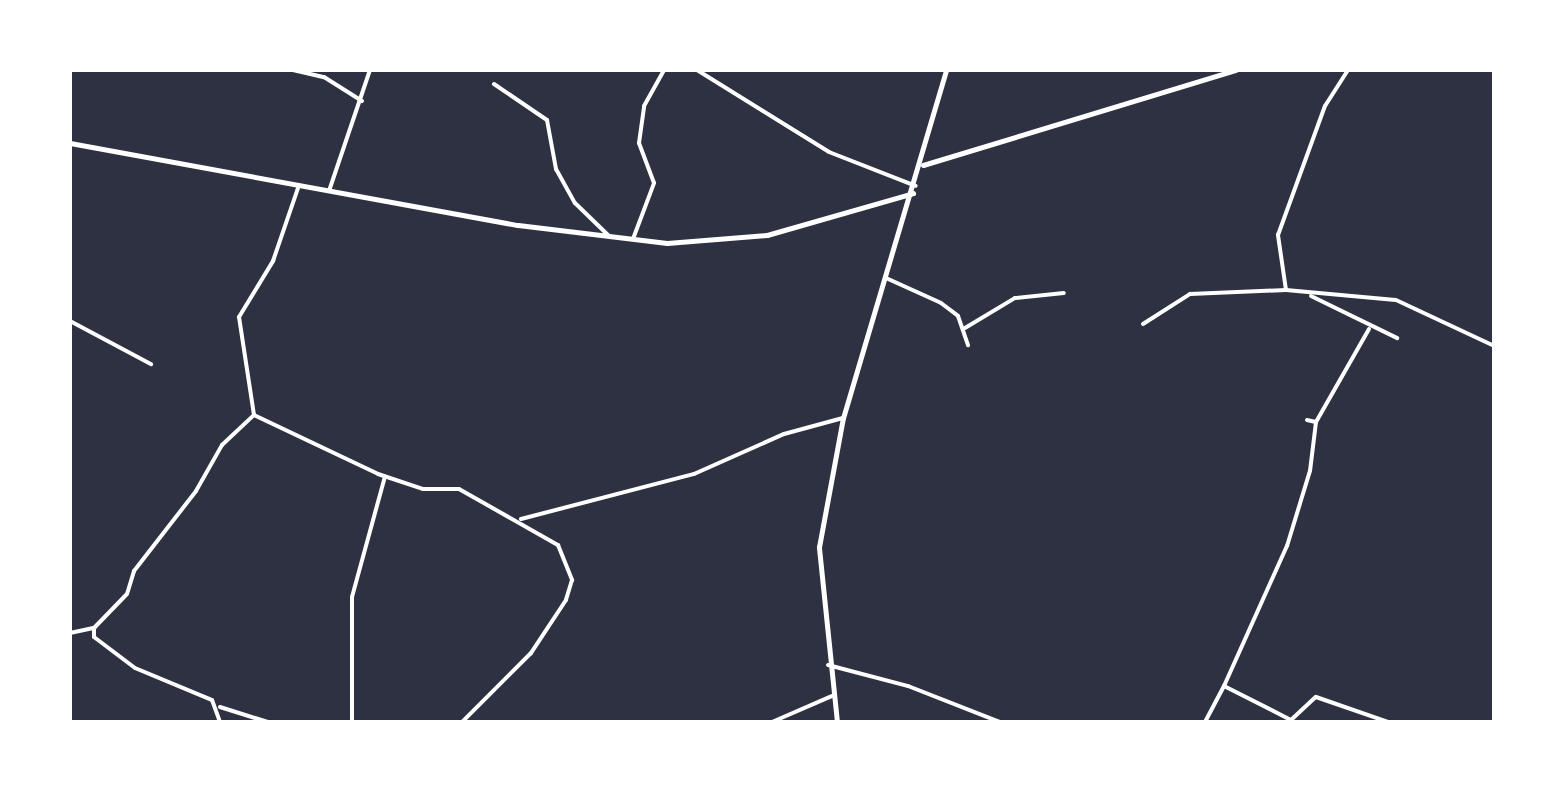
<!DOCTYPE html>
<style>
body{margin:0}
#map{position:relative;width:1564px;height:792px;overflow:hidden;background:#2d3142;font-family:Signika,sans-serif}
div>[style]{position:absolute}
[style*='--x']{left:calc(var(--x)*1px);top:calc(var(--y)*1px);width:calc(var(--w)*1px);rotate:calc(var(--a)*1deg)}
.minor>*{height:4px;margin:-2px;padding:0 2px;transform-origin:2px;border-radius:2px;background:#fff}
.tertiary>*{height:5px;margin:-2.5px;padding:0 2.5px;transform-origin:2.5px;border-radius:2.5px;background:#fff}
span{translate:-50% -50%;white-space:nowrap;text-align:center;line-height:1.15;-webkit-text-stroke:8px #fff;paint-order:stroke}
.frame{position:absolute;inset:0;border:72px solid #fff;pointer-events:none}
</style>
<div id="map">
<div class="minor">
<div style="--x:293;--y:70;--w:32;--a:13"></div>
<div style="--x:324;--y:77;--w:45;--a:32.3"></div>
<div style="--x:697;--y:70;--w:155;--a:31.8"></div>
<div style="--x:829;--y:152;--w:93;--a:21.3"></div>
<div style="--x:494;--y:84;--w:64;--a:34.2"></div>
<div style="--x:547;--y:120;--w:50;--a:79.6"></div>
<div style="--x:556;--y:169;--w:39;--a:61"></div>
<div style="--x:575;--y:203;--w:47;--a:44.1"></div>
<div style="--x:329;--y:191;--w:128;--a:-71.3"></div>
<div style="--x:633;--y:239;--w:60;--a:-69.4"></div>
<div style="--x:654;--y:183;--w:43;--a:-110.6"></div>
<div style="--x:639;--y:143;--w:37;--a:-82"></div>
<div style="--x:644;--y:106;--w:41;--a:-60.9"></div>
<div style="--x:886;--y:278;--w:60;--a:24.4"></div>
<div style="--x:941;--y:303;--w:21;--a:37"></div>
<div style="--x:958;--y:316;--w:31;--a:71"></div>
<div style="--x:1286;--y:290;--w:56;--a:-98.3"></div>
<div style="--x:1278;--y:235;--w:137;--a:-70"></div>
<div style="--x:1325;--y:106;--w:43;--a:-57.4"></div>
<div style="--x:1311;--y:296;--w:96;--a:26"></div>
<div style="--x:70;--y:321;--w:92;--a:28"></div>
<div style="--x:1143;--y:324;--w:56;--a:-32.6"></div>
<div style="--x:1190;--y:294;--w:96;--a:-2.4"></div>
<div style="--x:1286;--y:290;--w:110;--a:5.2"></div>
<div style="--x:1396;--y:300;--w:108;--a:25.1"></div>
<div style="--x:965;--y:328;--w:58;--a:-31"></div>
<div style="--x:1015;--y:298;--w:49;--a:-5.8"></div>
<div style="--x:254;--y:415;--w:99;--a:-98.7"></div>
<div style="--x:239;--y:317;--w:66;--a:-58.7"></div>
<div style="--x:273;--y:261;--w:80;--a:-71.1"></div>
<div style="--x:1307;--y:420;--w:9;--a:13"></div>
<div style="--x:1316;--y:422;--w:107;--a:-60.3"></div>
<div style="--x:521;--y:519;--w:179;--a:-14.6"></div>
<div style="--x:694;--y:474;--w:98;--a:-24"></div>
<div style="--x:784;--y:434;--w:61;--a:-15.2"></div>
<div style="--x:94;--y:628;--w:47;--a:-45.9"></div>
<div style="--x:127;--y:594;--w:24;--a:-73"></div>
<div style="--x:134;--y:571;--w:101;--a:-52.2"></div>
<div style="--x:196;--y:491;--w:53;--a:-60.5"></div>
<div style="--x:222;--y:445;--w:44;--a:-43.2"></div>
<div style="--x:254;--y:415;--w:137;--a:25.4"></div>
<div style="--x:378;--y:474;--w:47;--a:18.4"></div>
<div style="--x:423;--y:489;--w:36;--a:0"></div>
<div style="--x:459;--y:489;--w:114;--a:29.5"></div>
<div style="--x:558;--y:545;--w:38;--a:68"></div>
<div style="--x:572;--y:580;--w:21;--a:107"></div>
<div style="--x:566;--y:600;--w:64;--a:123.4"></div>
<div style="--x:531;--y:653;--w:98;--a:135"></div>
<div style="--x:70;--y:633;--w:25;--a:-12"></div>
<div style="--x:94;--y:628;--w:9;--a:90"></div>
<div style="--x:94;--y:637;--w:51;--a:37.1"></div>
<div style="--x:135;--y:668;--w:83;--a:22.6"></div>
<div style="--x:212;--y:700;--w:23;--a:70"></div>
<div style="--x:828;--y:665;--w:83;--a:14.7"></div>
<div style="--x:908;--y:686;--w:99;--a:21.4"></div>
<div style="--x:1224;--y:686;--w:154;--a:-65.8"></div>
<div style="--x:1287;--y:546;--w:78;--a:-73"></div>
<div style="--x:1310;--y:471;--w:49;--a:-83"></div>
<div style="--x:220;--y:707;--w:50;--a:17.4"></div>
<div style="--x:352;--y:722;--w:125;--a:-90"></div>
<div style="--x:352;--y:597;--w:125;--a:-74.7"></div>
<div style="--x:772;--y:722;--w:65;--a:-23.4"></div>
<div style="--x:1205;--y:722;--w:41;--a:-62.2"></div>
<div style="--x:1224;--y:686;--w:75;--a:26.9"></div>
<div style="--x:1291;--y:720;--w:34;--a:-43"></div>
<div style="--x:1316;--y:697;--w:76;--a:19.1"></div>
</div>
<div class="tertiary">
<div style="--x:70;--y:143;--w:455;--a:10.4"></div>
<div style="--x:518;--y:225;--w:150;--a:6.9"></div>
<div style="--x:667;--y:243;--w:100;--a:-4.6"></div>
<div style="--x:767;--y:235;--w:152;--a:-16"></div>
<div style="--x:923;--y:165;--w:327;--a:-16.9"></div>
<div style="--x:837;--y:722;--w:176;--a:-95.9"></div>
<div style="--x:819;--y:547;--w:131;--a:-79.5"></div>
<div style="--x:843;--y:418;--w:363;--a:-73.5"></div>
</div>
<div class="frame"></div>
</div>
